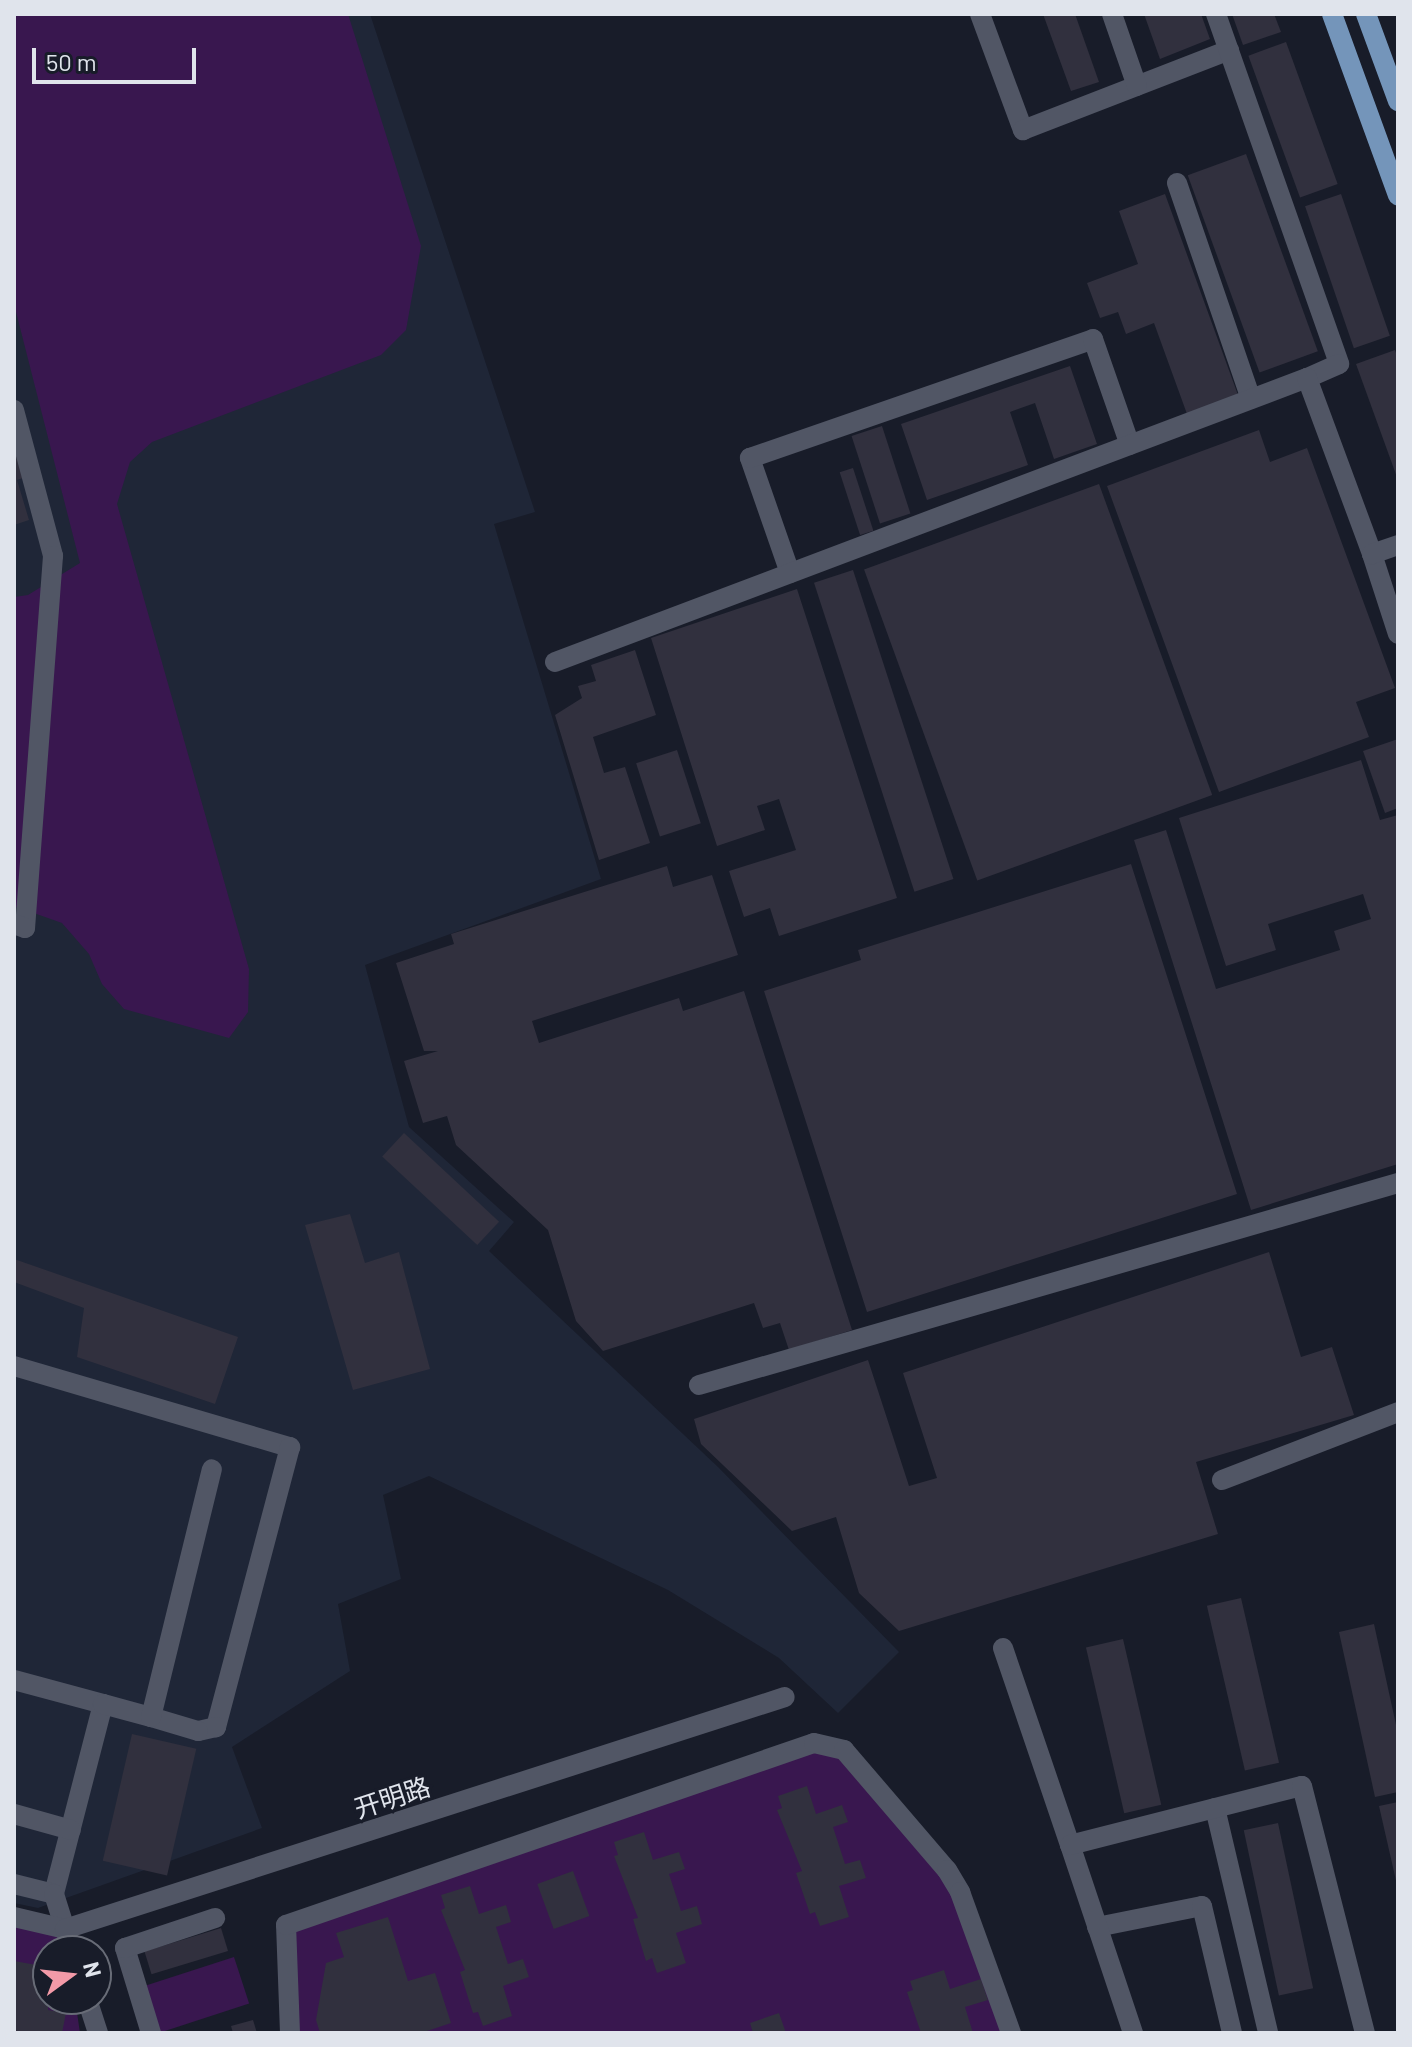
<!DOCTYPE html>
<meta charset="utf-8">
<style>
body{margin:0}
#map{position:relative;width:1412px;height:2047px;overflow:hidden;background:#181c29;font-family:Barlow,"Noto Sans SC",sans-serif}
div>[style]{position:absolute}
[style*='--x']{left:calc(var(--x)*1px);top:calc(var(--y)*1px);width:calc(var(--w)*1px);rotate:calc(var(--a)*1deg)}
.built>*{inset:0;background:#1f2637}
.green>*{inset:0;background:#39174f;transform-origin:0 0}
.building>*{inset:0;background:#31303e;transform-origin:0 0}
.minor>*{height:20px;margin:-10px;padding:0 10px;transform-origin:10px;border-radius:10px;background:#515665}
.major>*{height:20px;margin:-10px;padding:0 10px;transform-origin:10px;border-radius:10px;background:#7495ba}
span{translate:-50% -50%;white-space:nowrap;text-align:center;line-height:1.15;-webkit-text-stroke:6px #181c29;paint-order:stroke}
.street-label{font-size:26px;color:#e0e4ec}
.frame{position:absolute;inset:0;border:16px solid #e0e4ec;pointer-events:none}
.north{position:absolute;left:32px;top:1935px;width:80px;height:80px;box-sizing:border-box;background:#181c29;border:2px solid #686c77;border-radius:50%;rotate:75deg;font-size:22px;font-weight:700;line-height:32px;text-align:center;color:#e0e4ec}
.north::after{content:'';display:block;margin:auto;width:28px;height:36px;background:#f39aa8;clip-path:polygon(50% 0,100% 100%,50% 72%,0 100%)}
.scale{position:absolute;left:32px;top:48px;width:164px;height:36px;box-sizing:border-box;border:4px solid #e0e4ec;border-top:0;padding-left:10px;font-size:24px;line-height:28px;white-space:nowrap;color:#e0e4ec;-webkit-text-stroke:6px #181c29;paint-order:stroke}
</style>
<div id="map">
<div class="built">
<div style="clip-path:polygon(14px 14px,370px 14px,535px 512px,494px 524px,601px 879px,365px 965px,409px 1127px,514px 1222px,489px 1251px,718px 1467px,899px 1652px,838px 1713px,779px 1658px,668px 1590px,429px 1476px,383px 1495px,401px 1579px,338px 1604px,350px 1671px,232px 1747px,262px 1828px,38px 1908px,14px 1903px)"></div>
</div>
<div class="green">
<div style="clip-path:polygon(14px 14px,348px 14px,421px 246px,406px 330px,381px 355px,152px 442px,130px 462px,117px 504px,249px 969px,248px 1012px,229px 1038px,124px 1009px,102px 984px,89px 954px,62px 923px,14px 906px,14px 597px,28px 595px,80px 563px,14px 304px)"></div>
<div style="clip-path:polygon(814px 1743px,844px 1750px,947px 1870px,1011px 2033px,290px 2033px,286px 1925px)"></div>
<div style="clip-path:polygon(14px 1917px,65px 1929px,68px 1951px,48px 1951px,48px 1999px,75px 1999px,80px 2033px,14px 2033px)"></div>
<div style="left:234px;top:1957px;width:49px;height:95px;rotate:72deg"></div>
</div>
<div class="building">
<div style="clip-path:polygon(1043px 14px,1075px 14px,1099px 82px,1071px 91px)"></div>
<div style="clip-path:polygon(1144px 14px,1201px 14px,1210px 39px,1160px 59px)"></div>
<div style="clip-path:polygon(1232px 14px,1274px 14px,1281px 32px,1243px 45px)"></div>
<div style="left:1286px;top:42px;width:151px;height:40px;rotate:70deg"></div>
<div style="left:1246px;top:154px;width:210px;height:62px;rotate:70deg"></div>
<div style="clip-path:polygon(1165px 194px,1238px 395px,1187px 414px,1154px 323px,1126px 334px,1118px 312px,1100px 318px,1087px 283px,1138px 264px,1119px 211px)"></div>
<div style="left:1341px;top:194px;width:150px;height:38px;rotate:71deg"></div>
<div style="clip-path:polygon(1395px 350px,1398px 359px,1398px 480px,1356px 364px)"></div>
<div style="clip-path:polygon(1070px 366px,1097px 444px,1054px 459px,1035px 403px,1010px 412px,1028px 465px,927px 500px,901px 424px)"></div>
<div style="left:882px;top:426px;width:92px;height:32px;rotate:72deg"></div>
<div style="clip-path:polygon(1259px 430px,1270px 462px,1307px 448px,1395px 688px,1356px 702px,1369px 737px,1219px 792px,1107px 486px)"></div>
<div style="clip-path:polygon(14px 440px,26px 477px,17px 480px,29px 520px,14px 525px)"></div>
<div style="left:853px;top:468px;width:66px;height:14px;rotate:72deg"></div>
<div style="left:1099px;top:484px;width:331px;height:250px;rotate:70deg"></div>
<div style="left:853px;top:570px;width:325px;height:41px;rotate:72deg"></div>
<div style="clip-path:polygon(797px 589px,897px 898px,779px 936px,770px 908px,744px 917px,729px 871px,796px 850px,779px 799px,757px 806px,765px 830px,717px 846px,651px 638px)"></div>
<div style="clip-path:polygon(635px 650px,656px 715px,593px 737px,604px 773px,625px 767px,650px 843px,599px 860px,555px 715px,582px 698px,578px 686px,596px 681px,591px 665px)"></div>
<div style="clip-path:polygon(1398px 739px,1398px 808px,1385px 813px,1363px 751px)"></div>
<div style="left:677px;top:750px;width:77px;height:43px;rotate:72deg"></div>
<div style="clip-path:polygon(1361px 760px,1380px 820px,1398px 815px,1398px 1164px,1251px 1210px,1134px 840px,1166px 830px,1216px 989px,1340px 950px,1334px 931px,1371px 919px,1363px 894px,1268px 924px,1276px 950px,1226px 966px,1179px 818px)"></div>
<div style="clip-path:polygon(1131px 864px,1237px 1194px,867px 1312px,764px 991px,861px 960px,858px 950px)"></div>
<div style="clip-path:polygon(667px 866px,673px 887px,712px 875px,738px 955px,532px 1021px,539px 1043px,679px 998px,683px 1011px,744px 991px,852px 1330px,789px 1350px,780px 1323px,763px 1328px,754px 1303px,603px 1351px,576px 1321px,548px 1230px,456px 1145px,447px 1116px,423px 1123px,404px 1061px,438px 1051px,424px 1051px,396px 963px,454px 944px,451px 934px)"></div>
<div style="left:404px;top:1133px;width:130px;height:32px;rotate:43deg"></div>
<div style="clip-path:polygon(350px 1214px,365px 1263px,399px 1252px,430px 1369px,353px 1390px,305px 1225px)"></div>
<div style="clip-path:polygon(1269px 1252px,1301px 1357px,1332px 1347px,1354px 1415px,1196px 1462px,1218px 1534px,899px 1631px,859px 1593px,836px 1517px,792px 1531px,701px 1444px,694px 1419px,868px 1360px,909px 1486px,937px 1478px,903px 1373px)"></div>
<div style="clip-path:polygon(14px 1259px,238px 1337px,215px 1404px,77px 1357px,84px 1308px,14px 1282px)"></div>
<div style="left:1241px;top:1598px;width:169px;height:35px;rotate:77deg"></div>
<div style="clip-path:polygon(1374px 1624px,1398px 1734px,1398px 1792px,1375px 1797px,1339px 1632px)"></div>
<div style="left:1123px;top:1639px;width:170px;height:38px;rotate:77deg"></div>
<div style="left:132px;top:1734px;width:66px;height:130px;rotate:13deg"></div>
<div style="clip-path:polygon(807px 1786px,816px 1814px,842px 1805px,848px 1822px,833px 1827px,845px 1864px,860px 1860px,866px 1878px,839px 1886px,849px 1917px,820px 1926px,815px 1912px,810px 1914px,796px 1873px,802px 1871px,777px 1810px,782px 1808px,778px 1796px)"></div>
<div style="clip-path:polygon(1398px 1802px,1398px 1884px,1397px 1885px,1379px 1806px)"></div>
<div style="left:1278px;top:1823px;width:169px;height:35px;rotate:78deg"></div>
<div style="clip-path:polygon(644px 1832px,653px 1860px,679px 1852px,685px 1869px,669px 1874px,681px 1911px,697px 1906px,702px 1924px,676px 1933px,686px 1963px,657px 1973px,652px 1958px,646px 1961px,633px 1919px,638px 1918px,614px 1856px,618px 1855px,614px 1842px)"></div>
<div style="left:573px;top:1871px;width:48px;height:38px;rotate:70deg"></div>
<div style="clip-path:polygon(470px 1886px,479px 1914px,506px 1905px,511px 1922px,496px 1927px,508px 1964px,523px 1959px,529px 1977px,503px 1986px,512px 2016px,483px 2026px,478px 2012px,473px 2013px,460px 1972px,465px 1970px,441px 1910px,445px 1908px,441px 1895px)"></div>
<div style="clip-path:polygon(388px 1917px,408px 1981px,435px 1973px,451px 2023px,421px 2033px,320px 2033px,316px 2020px,326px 1963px,344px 1957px,336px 1933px)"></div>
<div style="left:221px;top:1928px;width:24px;height:80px;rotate:73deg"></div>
<div style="clip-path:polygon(14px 1961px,48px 1967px,48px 2010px,66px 2013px,62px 2033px,14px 2033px)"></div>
<div style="clip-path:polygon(944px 1970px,950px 1989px,981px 1979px,988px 2000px,965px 2007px,973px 2033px,921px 2033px,907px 1992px,913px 1990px,910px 1981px)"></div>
<div style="clip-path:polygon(779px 2013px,786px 2033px,753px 2033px,750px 2023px)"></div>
<div style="clip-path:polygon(253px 2020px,257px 2033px,233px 2033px,231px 2026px)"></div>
</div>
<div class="minor">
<div style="--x:980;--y:14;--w:124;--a:69.7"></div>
<div style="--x:1023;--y:130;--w:221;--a:-21.2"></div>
<div style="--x:1112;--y:14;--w:76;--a:70.9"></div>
<div style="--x:1216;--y:14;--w:371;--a:70.6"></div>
<div style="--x:1339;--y:364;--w:35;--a:156"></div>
<div style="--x:1177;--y:183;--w:228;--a:71.1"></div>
<div style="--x:14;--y:410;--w:151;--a:75"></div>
<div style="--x:53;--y:556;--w:373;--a:94.3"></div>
<div style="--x:25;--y:928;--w:12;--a:-160"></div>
<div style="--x:1372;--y:554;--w:84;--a:72"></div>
<div style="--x:790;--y:573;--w:122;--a:-109.2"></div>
<div style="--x:750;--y:458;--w:363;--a:-19.1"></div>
<div style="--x:1093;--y:339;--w:112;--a:70.8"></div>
<div style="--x:555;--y:662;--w:804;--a:-20.69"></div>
<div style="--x:1307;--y:378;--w:188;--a:69.7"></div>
<div style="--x:1372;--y:554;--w:28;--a:-19"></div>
<div style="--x:14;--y:1366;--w:288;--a:16.4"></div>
<div style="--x:290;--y:1447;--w:290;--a:104.8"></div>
<div style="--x:216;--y:1727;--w:18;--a:167"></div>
<div style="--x:198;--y:1731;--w:49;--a:-163.4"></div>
<div style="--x:699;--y:1385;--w:728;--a:-16.12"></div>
<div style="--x:1222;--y:1480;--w:189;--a:-21.1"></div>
<div style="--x:1003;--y:1648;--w:208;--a:71.2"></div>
<div style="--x:14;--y:1680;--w:92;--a:15.1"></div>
<div style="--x:103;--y:1704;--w:196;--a:104.5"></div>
<div style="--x:103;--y:1704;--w:50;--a:15.2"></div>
<div style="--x:151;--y:1717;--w:255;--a:-76.2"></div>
<div style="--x:1215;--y:1808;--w:231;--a:76.7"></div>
<div style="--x:14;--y:1814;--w:59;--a:15.7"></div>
<div style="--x:14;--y:1884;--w:41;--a:14"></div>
<div style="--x:54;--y:1894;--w:60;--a:72.5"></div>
<div style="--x:14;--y:1917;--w:52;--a:13.2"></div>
<div style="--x:65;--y:1929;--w:756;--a:-17.86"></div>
<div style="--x:1097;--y:1927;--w:107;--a:-11.3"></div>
<div style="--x:1202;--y:1906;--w:130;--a:76.7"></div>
<div style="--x:87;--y:1999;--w:36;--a:72"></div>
<div style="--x:151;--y:2033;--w:89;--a:-107"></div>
<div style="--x:125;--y:1948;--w:95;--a:-18.4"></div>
<div style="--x:290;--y:2033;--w:108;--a:-92.1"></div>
<div style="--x:286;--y:1925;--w:558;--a:-19.02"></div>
<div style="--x:814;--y:1743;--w:31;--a:13"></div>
<div style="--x:844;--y:1750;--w:158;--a:49.4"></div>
<div style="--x:947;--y:1870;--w:26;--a:59"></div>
<div style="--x:960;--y:1892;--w:150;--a:70.1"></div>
<div style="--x:1133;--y:2033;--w:198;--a:-108.5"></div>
<div style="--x:1070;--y:1845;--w:239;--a:-14.3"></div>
<div style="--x:1302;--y:1786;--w:255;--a:75.7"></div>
</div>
<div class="major">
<div style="--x:1332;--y:14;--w:193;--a:70"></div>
<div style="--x:1366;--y:14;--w:93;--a:69.8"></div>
</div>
<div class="street-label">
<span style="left:392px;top:1797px;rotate:-18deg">开明路</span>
</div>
<div class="frame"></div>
<div class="north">N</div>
<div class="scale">50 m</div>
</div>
